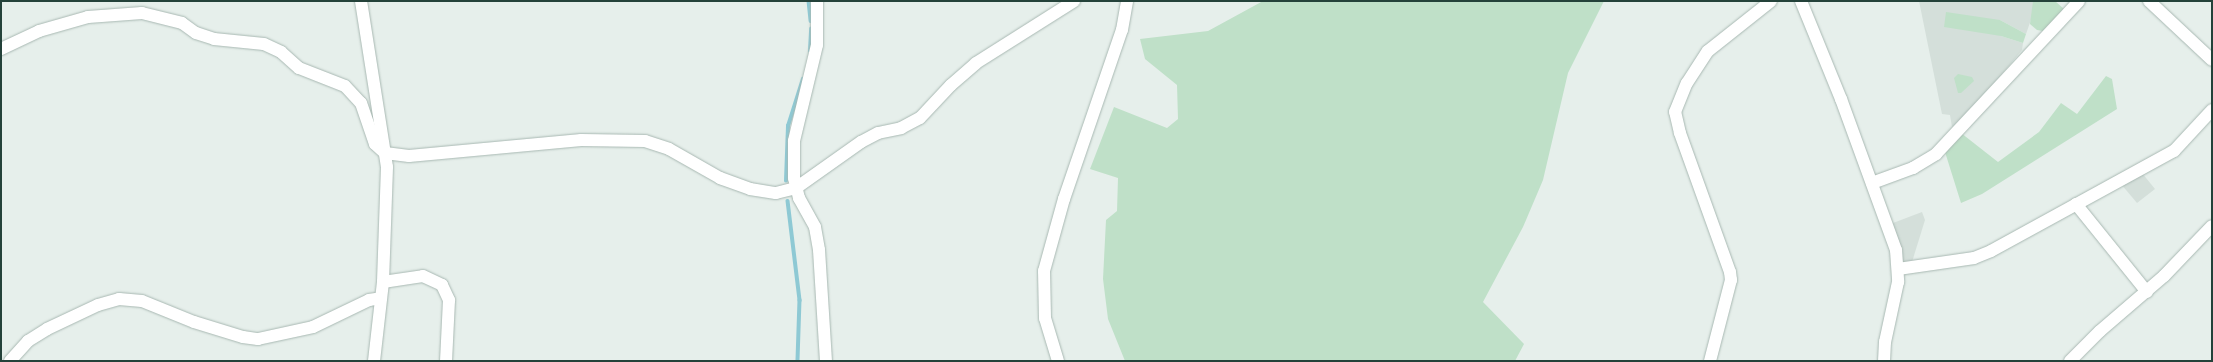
<!DOCTYPE html>
<style>
body{margin:0}
#map{position:relative;width:2213px;height:362px;overflow:hidden;background:#e6efeb;font-family:"Open Sans",sans-serif}
div>[style]{position:absolute}
[style*='--x']{left:calc(var(--x)*1px);top:calc(var(--y)*1px);width:calc(var(--w)*1px);rotate:calc(var(--a)*1deg)}
.built>*{inset:0;background:#d4dfda}
.green>*{inset:0;background:#bfe0c8}
.stream>*{height:3.5px;margin:-1.75px;padding:0 1.75px;transform-origin:1.75px;border-radius:1.75px;background:#8ec9d4}
.roads{filter:drop-shadow(0 0 1px #a8b8b2) drop-shadow(0 0 1px #a8b8b2)}
.minor>*{height:12px;margin:-6px;padding:0 6px;transform-origin:6px;border-radius:6px;background:#fff}
.tertiary>*{height:12px;margin:-6px;padding:0 6px;transform-origin:6px;border-radius:6px;background:#fff}
span{translate:-50% -50%;white-space:nowrap;text-align:center;line-height:1.15;-webkit-text-stroke:3px #f7fbf9;paint-order:stroke}
.frame{position:absolute;inset:0;border:2px solid #24423a;pointer-events:none}
</style>
<div id="map">
<div class="built">
<div style="clip-path:polygon(1919px 1px,2033px 1px,2033px 14px,2026px 34px,2000px 20px,2001px 36px,2023px 43px,2022px 50px,1974px 108px,1952px 127px,1950px 115px,1942px 114px)"></div>
<div style="clip-path:polygon(2142px 173px,2155px 189px,2137px 203px,2121px 184px)"></div>
<div style="clip-path:polygon(1922px 212px,1925px 220px,1912px 262px,1903px 263px,1893px 223px)"></div>
</div>
<div class="green">
<div style="clip-path:polygon(1263px 1px,1604px 1px,1568px 73px,1543px 180px,1523px 227px,1483px 302px,1524px 344px,1515px 361px,1125px 361px,1108px 319px,1103px 279px,1106px 220px,1117px 211px,1118px 178px,1090px 169px,1114px 107px,1167px 128px,1178px 119px,1177px 85px,1145px 59px,1140px 39px,1208px 31px)"></div>
<div style="clip-path:polygon(2033px 1px,2055px 1px,2064px 9px,2043px 31px,2037px 30px,2030px 24px)"></div>
<div style="clip-path:polygon(1946px 12px,2000px 20px,2026px 34px,2023px 43px,2001px 36px,1944px 27px)"></div>
<div style="clip-path:polygon(1958px 74px,1972px 77px,1974px 81px,1961px 93px,1958px 93px,1954px 78px)"></div>
<div style="clip-path:polygon(2106px 76px,2112px 79px,2117px 109px,1982px 194px,1961px 203px,1945px 152px,1961px 133px,1998px 162px,2039px 132px,2061px 103px,2077px 114px)"></div>
</div>
<div class="stream">
<div style="--x:809;--y:1;--w:20;--a:84"></div>
<div style="--x:810;--y:51;--w:22;--a:-87"></div>
<div style="--x:786;--y:181;--w:55;--a:-87.9"></div>
<div style="--x:788;--y:126;--w:49;--a:-72.3"></div>
<div style="--x:788;--y:201;--w:100;--a:83.1"></div>
<div style="--x:800;--y:300;--w:61;--a:91.9"></div>
</div>
<div class="roads">
<div class="minor">
<div style="--x:361;--y:1;--w:168;--a:81.1"></div>
<div style="--x:387;--y:167;--w:115;--a:92"></div>
<div style="--x:383;--y:282;--w:80;--a:96.5"></div>
<div style="--x:1801;--y:1;--w:106;--a:67.8"></div>
<div style="--x:1841;--y:99;--w:161;--a:70"></div>
<div style="--x:1896;--y:250;--w:32;--a:86"></div>
<div style="--x:1898;--y:282;--w:61;--a:102.2"></div>
<div style="--x:1885;--y:342;--w:19;--a:93"></div>
<div style="--x:2149;--y:1;--w:86;--a:43.1"></div>
<div style="--x:1;--y:49;--w:42;--a:-25.3"></div>
<div style="--x:39;--y:31;--w:51;--a:-15.9"></div>
<div style="--x:88;--y:17;--w:54;--a:-4.2"></div>
<div style="--x:142;--y:13;--w:41;--a:14"></div>
<div style="--x:182;--y:23;--w:17;--a:36"></div>
<div style="--x:196;--y:33;--w:19;--a:18"></div>
<div style="--x:214;--y:39;--w:50;--a:5.7"></div>
<div style="--x:264;--y:44;--w:19;--a:25"></div>
<div style="--x:281;--y:52;--w:24;--a:42"></div>
<div style="--x:299;--y:68;--w:49;--a:21.4"></div>
<div style="--x:345;--y:86;--w:23;--a:47"></div>
<div style="--x:361;--y:103;--w:43;--a:71.1"></div>
<div style="--x:375;--y:144;--w:13;--a:42"></div>
<div style="--x:385;--y:153;--w:24;--a:7"></div>
<div style="--x:409;--y:156;--w:173;--a:-5.3"></div>
<div style="--x:581;--y:140;--w:64;--a:0.9"></div>
<div style="--x:645;--y:141;--w:25;--a:18"></div>
<div style="--x:669;--y:149;--w:59;--a:29.6"></div>
<div style="--x:720;--y:178;--w:32;--a:20"></div>
<div style="--x:750;--y:189;--w:26;--a:9"></div>
<div style="--x:776;--y:193;--w:21;--a:-14"></div>
<div style="--x:1872;--y:183;--w:44;--a:-20.1"></div>
<div style="--x:1913;--y:168;--w:27;--a:-31"></div>
<div style="--x:1936;--y:154;--w:209;--a:-46.9"></div>
<div style="--x:2076;--y:204;--w:113;--a:51.1"></div>
<div style="--x:1898;--y:269;--w:77;--a:-8.2"></div>
<div style="--x:1974;--y:258;--w:18;--a:-22"></div>
<div style="--x:1991;--y:251;--w:209;--a:-28.7"></div>
<div style="--x:2174;--y:151;--w:56;--a:-47.2"></div>
<div style="--x:383;--y:282;--w:40;--a:-8.5"></div>
<div style="--x:423;--y:276;--w:21;--a:25"></div>
<div style="--x:442;--y:285;--w:17;--a:65"></div>
<div style="--x:449;--y:300;--w:61;--a:92.8"></div>
<div style="--x:10;--y:361;--w:27;--a:-48"></div>
<div style="--x:28;--y:341;--w:22;--a:-32"></div>
<div style="--x:47;--y:329;--w:56;--a:-25.2"></div>
<div style="--x:98;--y:305;--w:22;--a:-16"></div>
<div style="--x:119;--y:299;--w:23;--a:5"></div>
<div style="--x:142;--y:301;--w:56;--a:22"></div>
<div style="--x:194;--y:322;--w:51;--a:17"></div>
<div style="--x:243;--y:337;--w:15;--a:8"></div>
<div style="--x:258;--y:339;--w:56;--a:-12.3"></div>
<div style="--x:313;--y:327;--w:62;--a:-25.7"></div>
<div style="--x:369;--y:300;--w:12;--a:-9"></div>
<div style="--x:1058;--y:361;--w:45;--a:-106.8"></div>
<div style="--x:1045;--y:318;--w:47;--a:-91.2"></div>
<div style="--x:1044;--y:271;--w:75;--a:-74.5"></div>
<div style="--x:1064;--y:199;--w:179;--a:-71.1"></div>
<div style="--x:1122;--y:30;--w:29;--a:-80"></div>
<div style="--x:1710;--y:361;--w:84;--a:-75.5"></div>
<div style="--x:1731;--y:280;--w:8;--a:-97"></div>
<div style="--x:1730;--y:272;--w:148;--a:-109.8"></div>
<div style="--x:1680;--y:133;--w:22;--a:-103"></div>
<div style="--x:1675;--y:112;--w:31;--a:-68"></div>
<div style="--x:1687;--y:83;--w:38;--a:-57"></div>
<div style="--x:1708;--y:51;--w:80;--a:-38.4"></div>
<div style="--x:2070;--y:361;--w:42;--a:-45"></div>
<div style="--x:2100;--y:331;--w:84;--a:-40.7"></div>
<div style="--x:2164;--y:276;--w:69;--a:-46.2"></div>
</div>
<div class="tertiary">
<div style="--x:817;--y:1;--w:44;--a:90"></div>
<div style="--x:817;--y:45;--w:99;--a:103.5"></div>
<div style="--x:794;--y:141;--w:37;--a:90"></div>
<div style="--x:794;--y:178;--w:21;--a:76"></div>
<div style="--x:799;--y:198;--w:33;--a:61"></div>
<div style="--x:815;--y:227;--w:23;--a:80"></div>
<div style="--x:819;--y:250;--w:111;--a:86.4"></div>
<div style="--x:796;--y:188;--w:80;--a:-35.3"></div>
<div style="--x:861;--y:142;--w:19;--a:-28"></div>
<div style="--x:878;--y:133;--w:24;--a:-12"></div>
<div style="--x:901;--y:128;--w:21;--a:-28"></div>
<div style="--x:920;--y:118;--w:45;--a:-46.8"></div>
<div style="--x:951;--y:85;--w:33;--a:-41"></div>
<div style="--x:976;--y:63;--w:116;--a:-32.3"></div>
</div>
</div>
<div class="frame"></div>
</div>
